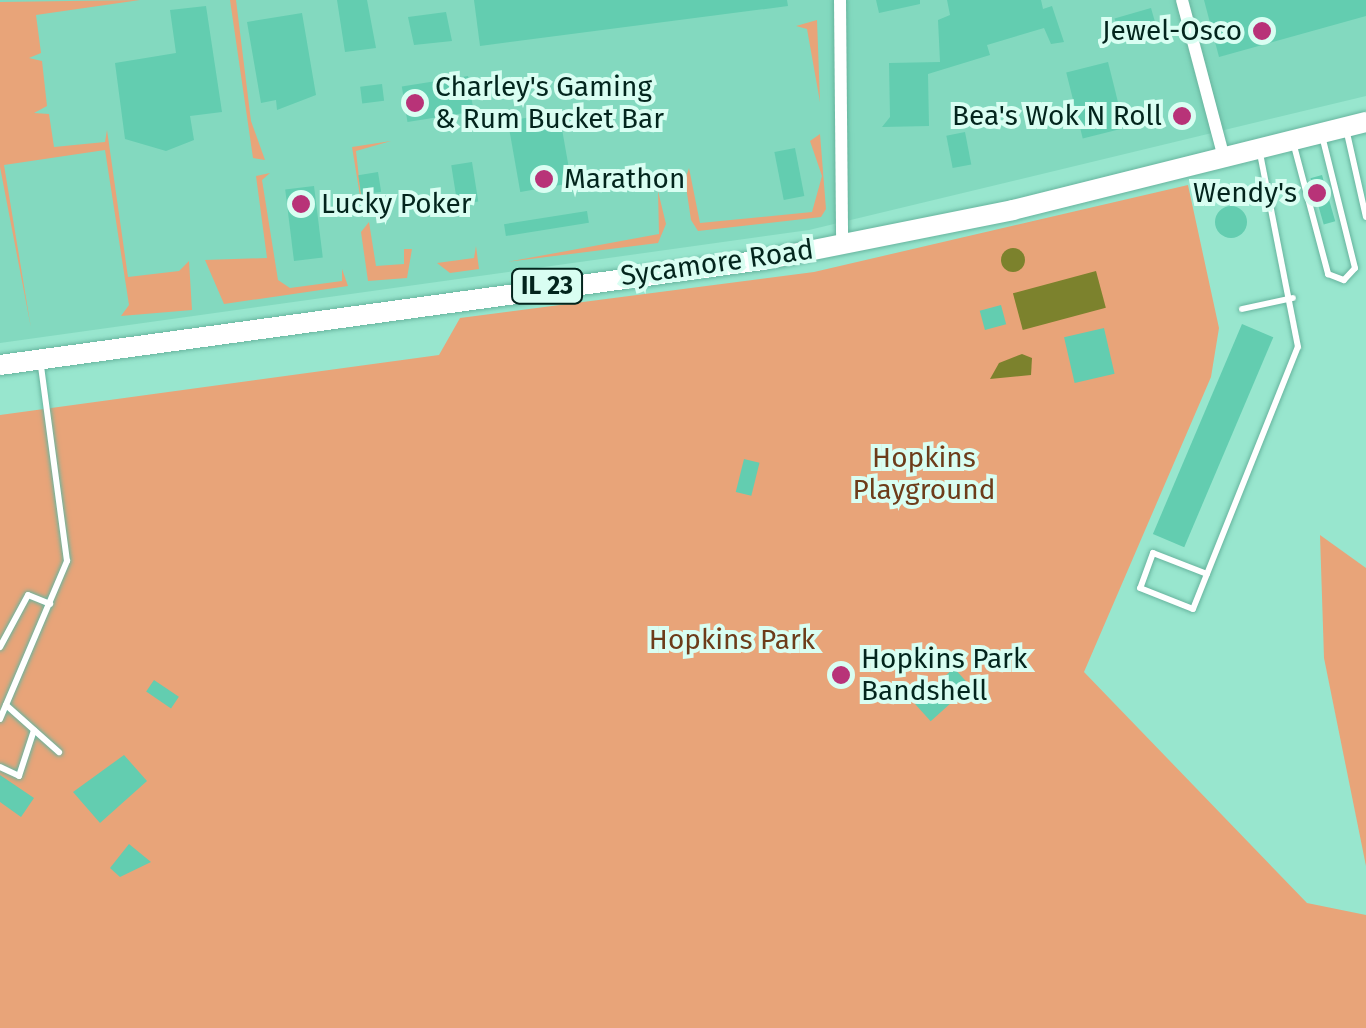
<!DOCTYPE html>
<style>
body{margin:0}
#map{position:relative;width:1366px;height:1028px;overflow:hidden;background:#98e6ce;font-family:"Fira Sans",sans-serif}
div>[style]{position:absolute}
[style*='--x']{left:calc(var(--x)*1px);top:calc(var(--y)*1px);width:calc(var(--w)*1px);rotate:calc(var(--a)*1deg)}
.built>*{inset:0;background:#83d9bf}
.green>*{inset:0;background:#e8a479}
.water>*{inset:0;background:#7c822d;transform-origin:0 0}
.round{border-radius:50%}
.building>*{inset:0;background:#63cdb0;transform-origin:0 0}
.roads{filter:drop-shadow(0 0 2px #67b49e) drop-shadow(0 0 2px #67b49e)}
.lane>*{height:6px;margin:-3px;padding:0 3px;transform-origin:3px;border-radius:3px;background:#fff}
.street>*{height:12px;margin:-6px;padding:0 6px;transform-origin:6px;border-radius:6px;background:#fff}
.primary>*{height:20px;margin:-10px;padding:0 10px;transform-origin:10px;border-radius:10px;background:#fff}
.dots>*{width:28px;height:28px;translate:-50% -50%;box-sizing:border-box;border:5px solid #d9fef2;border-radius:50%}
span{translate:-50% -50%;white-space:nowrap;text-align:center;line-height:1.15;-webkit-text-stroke:8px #d9fef2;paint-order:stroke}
.shield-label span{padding:2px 8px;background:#d9fef2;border:2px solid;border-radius:8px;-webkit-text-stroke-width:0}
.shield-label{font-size:25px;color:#03251d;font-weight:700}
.poi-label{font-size:28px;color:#03251d}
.right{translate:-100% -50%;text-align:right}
.left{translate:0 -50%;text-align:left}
.street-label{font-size:28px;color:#03251d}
.park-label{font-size:28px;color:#6d3c1a}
</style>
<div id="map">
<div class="built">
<div style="clip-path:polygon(0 0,1366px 0,1366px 96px,809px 230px,0 343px)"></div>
</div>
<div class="green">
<div style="clip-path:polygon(140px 0,36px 15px,41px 53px,29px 58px,42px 61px,47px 106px,34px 113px,49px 114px,54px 147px,105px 142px,107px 130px,128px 277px,179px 271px,189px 261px,192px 310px,121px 316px,129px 305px,105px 150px,4px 165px,31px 328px,0 167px,0 2px)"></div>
<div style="clip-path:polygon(230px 0,236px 0,251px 121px,265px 160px,253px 158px)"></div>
<div style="clip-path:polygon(817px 20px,820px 101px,820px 102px,807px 29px,796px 26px)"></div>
<div style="clip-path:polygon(820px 134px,826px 209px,821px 217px,698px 231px,691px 220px,685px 180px,689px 168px,700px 223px,812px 212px,822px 176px,810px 141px)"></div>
<div style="clip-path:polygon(391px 141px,356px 151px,363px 214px,352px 147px)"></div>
<div style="clip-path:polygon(270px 173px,262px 180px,278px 280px,290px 288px,342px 281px,342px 269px,348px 286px,224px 304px,205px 260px,267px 258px,256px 176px)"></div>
<div style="clip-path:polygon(1188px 185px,1219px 328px,1211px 377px,1084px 672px,1307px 903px,1366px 915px,1366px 1028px,0 1028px,0 415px,439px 355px,460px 318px,814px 272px)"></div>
<div style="clip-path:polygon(658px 191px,666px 224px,658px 243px,507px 262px,659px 234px)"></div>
<div style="clip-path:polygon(369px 222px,376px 266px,404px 264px,404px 249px,412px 249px,407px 278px,368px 281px,361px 232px)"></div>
<div style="clip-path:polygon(476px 246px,479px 269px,450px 273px,437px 263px,474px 258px)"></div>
<div style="clip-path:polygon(1320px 535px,1366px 568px,1366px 866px,1324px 658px)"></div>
</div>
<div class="water">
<div class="round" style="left:1001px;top:248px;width:24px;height:24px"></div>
<div style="left:1096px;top:271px;width:38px;height:86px;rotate:75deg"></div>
<div style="clip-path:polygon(1022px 354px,1032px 358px,1031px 375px,990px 379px,999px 363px)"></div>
</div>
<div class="building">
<div style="clip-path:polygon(337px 0,367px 0,376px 48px,345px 52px)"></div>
<div style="clip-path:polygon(474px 0,787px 0,788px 6px,480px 46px)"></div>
<div style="clip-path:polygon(876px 0,920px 0,920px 4px,879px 13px)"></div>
<div style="clip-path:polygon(947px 0,1041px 0,1043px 9px,1052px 6px,1064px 42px,1051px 44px,1044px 28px,987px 45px,990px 55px,928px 74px,929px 126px,882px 127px,890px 117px,889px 63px,940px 62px,938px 20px,950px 15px)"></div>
<div style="clip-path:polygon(1204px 0,1366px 0,1366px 16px,1219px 57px)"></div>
<div style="clip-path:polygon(206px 6px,222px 112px,190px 116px,194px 140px,166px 151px,125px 139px,115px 63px,176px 53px,170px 10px)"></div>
<div style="left:1151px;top:8px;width:25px;height:38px;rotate:74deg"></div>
<div style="clip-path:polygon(446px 12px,452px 41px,414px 45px,408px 17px)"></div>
<div style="clip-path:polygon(302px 13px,316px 95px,277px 110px,276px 100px,261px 103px,247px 22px)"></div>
<div style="left:1108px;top:62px;width:68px;height:43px;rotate:76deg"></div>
<div style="left:468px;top:76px;width:36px;height:67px;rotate:81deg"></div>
<div style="left:382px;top:84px;width:17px;height:22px;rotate:83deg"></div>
<div style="clip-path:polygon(1190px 104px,1194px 121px,1173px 126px,1170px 111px)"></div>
<div style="left:559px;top:112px;width:72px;height:52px;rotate:80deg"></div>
<div style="left:965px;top:132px;width:33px;height:19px;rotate:79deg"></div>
<div style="left:795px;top:148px;width:49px;height:21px;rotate:79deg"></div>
<div style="left:472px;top:162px;width:40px;height:21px;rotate:81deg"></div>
<div style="left:378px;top:172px;width:20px;height:20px;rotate:81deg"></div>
<div style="left:1322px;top:175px;width:48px;height:12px;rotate:74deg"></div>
<div style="left:314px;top:186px;width:72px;height:29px;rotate:83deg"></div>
<div class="round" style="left:1215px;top:206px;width:32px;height:32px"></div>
<div style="left:587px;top:211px;width:12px;height:84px;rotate:81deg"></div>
<div style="left:1001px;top:305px;width:20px;height:22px;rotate:75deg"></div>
<div style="left:1242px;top:324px;width:34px;height:228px;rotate:23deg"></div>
<div style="left:1104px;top:328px;width:47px;height:41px;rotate:77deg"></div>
<div style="left:744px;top:459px;width:16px;height:34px;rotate:14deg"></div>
<div style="left:954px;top:668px;width:24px;height:53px;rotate:48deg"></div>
<div style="left:154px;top:680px;width:30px;height:14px;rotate:34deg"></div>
<div style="clip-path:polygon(124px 755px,147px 781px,100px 823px,73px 792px)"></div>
<div style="clip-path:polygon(0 775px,34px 798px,21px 817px,0 802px)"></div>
<div style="clip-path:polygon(129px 844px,151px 862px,120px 877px,110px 868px)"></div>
</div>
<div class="roads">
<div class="lane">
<div style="--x:1347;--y:133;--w:86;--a:77.3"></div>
<div style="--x:1293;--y:142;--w:137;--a:75.1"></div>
<div style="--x:1328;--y:274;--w:17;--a:21"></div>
<div style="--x:1344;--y:280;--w:16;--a:-47"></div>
<div style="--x:1355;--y:268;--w:136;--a:-104"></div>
<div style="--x:1242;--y:309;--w:52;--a:-12.2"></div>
<div style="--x:1207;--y:574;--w:58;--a:-158.7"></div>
<div style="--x:1153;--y:553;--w:37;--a:110"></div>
<div style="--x:1140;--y:588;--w:57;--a:21.6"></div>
<div style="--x:1193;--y:609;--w:282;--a:-68.2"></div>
<div style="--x:1298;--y:347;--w:198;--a:-101.1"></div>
<div style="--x:0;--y:647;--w:59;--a:-61.7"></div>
<div style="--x:28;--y:595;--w:24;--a:22"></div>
<div style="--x:6;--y:705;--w:71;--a:41.6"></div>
<div style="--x:0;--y:719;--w:172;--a:-67"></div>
<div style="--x:67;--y:561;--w:197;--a:-97.6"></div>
<div style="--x:0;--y:767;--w:21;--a:25"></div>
<div style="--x:19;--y:776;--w:48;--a:-71.9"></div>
</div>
<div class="street">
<div style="--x:840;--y:0;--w:244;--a:89.5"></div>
<div style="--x:1182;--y:0;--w:163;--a:75.1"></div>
</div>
<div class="primary">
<div style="--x:0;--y:365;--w:770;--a:-7.84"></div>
<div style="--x:763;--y:260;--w:255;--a:-11.3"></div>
<div style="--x:1013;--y:210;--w:364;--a:-14"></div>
</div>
</div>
<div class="dots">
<div style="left:1262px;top:31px;background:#b83378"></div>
<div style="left:415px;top:103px;background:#b83378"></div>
<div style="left:1182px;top:116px;background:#b83378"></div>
<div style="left:544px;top:179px;background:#b83378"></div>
<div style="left:1317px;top:193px;background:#b83378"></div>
<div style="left:301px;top:204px;background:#b83378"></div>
<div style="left:841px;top:675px;background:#b83378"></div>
</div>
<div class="shield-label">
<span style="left:547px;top:286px">IL 23</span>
</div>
<div class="poi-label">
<span class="right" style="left:1242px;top:31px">Jewel-Osco</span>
<span class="left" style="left:435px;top:103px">Charley's Gaming<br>&amp; Rum Bucket Bar</span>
<span class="right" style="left:1162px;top:116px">Bea's Wok N Roll</span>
<span class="left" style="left:564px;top:179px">Marathon</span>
<span class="right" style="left:1297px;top:193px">Wendy's</span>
<span class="left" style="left:321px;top:204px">Lucky Poker</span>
<span class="left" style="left:861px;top:675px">Hopkins Park<br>Bandshell</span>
</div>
<div class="street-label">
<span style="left:717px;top:263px;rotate:-8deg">Sycamore Road</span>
</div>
<div class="park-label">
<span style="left:924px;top:474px">Hopkins<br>Playground</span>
<span style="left:732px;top:640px">Hopkins Park</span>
</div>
</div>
